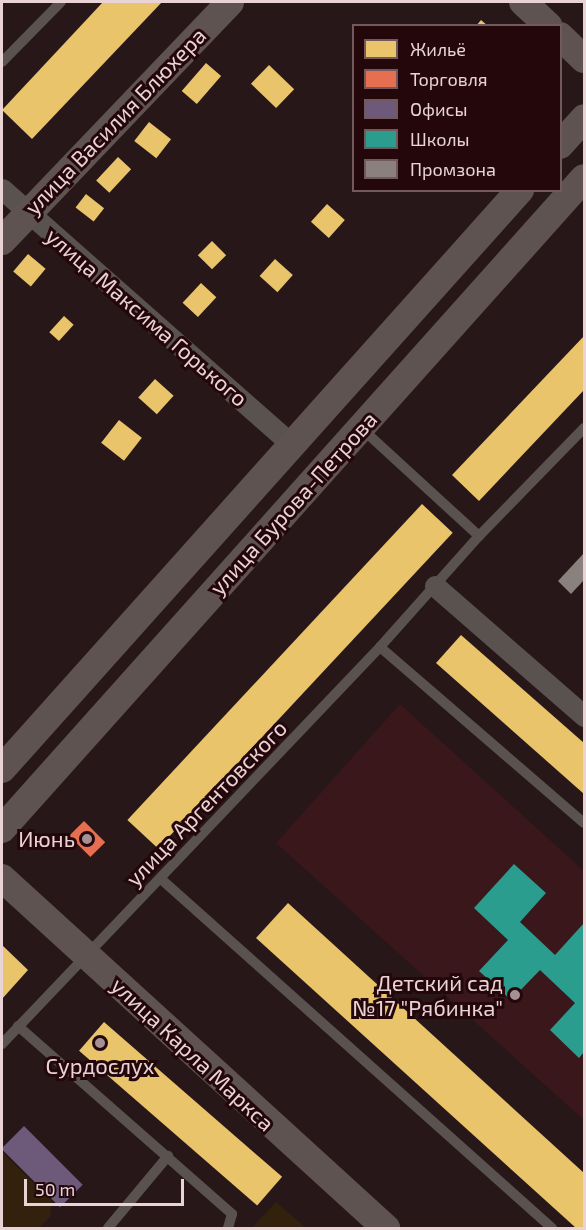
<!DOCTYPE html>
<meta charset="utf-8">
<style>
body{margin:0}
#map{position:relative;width:586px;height:1230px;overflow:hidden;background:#271719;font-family:"Exo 2",sans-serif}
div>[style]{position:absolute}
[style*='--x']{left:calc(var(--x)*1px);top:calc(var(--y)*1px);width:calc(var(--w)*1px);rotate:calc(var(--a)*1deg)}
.built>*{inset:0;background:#39171b}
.green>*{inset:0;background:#32210c}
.homes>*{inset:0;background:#e9c46a;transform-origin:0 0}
.shops>*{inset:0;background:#e76f51;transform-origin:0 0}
.offices>*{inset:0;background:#6d597a;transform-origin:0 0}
.schools>*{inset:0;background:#2a9d8f}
.industry>*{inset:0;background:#8a817c}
.lane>*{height:10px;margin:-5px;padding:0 5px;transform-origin:5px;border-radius:5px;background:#5a524f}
.street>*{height:21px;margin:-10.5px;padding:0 10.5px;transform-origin:10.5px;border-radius:10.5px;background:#5a524f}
.secondary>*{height:28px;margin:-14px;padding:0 14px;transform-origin:14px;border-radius:14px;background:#5e5351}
.dots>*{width:16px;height:16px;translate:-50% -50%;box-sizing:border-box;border:3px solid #23070b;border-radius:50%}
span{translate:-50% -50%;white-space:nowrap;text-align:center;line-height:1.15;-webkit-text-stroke:6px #23070b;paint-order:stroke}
.street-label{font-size:22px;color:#e9d3d4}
.poi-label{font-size:22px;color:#e9d3d4}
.right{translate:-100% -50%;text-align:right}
.frame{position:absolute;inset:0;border:3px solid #e9d3d4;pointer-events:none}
.legend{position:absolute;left:352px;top:24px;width:210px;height:168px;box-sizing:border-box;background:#23070b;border:2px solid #72595b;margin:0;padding:8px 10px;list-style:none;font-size:18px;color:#e9d3d4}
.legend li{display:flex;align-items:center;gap:12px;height:30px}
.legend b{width:30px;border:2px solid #72595b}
.scale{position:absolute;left:24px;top:1179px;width:160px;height:27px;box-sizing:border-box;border:3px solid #e9d3d4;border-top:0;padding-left:8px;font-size:18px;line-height:21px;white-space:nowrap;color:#e9d3d4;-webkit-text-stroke:4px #23070b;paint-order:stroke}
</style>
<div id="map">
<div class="built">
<div style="clip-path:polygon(400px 704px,584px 871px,584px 1120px,276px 843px)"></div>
</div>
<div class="green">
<div style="clip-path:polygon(2px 1152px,52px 1201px,50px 1217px,39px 1228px,2px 1228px)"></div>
<div style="clip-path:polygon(276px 1202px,306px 1228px,252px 1228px)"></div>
</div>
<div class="homes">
<div style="clip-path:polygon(103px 2px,162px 2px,32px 139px,2px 110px)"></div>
<div style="clip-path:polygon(481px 20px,488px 26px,476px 26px)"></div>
<div style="left:206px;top:63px;width:20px;height:37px;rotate:41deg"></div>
<div style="left:269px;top:65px;width:35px;height:26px;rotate:44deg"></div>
<div style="left:149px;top:122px;width:28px;height:24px;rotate:38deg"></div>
<div style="left:118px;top:157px;width:18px;height:32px;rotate:43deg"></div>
<div style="left:86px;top:194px;width:23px;height:17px;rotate:38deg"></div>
<div style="left:327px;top:204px;width:24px;height:24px;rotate:42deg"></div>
<div style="left:212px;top:241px;width:20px;height:20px;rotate:45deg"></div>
<div style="left:28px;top:254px;width:23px;height:23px;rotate:40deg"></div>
<div style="left:275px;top:259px;width:24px;height:23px;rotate:42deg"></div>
<div style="left:201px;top:283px;width:21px;height:27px;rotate:43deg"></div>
<div style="left:64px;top:316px;width:13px;height:22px;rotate:42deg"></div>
<div style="clip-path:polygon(584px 336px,584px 390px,479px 501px,452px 475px)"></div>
<div style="left:155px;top:379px;width:25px;height:25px;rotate:42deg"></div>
<div style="left:119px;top:420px;width:29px;height:29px;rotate:38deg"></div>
<div style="left:422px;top:504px;width:42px;height:432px;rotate:43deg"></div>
<div style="clip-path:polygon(461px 635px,584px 743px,584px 794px,436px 663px)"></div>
<div style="clip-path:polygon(288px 903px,584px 1173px,584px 1228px,576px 1228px,256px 938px)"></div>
<div style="clip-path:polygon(2px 945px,28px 970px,2px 999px)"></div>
<div style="left:104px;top:1022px;width:236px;height:38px;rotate:41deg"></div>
</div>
<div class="shops">
<div style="left:84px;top:821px;width:30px;height:21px;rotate:45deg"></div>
</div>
<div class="offices">
<div style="left:24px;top:1126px;width:83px;height:32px;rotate:45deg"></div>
</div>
<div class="schools">
<div style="clip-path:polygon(514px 864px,546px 893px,520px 922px,555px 955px,584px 923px,584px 1052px,579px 1058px,550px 1030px,575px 1003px,540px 970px,511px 1000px,479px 971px,508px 940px,474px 908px)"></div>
</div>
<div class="industry">
<div style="clip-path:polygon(584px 553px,584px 580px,571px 594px,558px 581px)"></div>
</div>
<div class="lane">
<div style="--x:2;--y:62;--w:84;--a:-45.5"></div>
<div style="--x:479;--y:536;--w:151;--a:-45.8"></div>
<div style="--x:380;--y:647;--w:269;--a:40.8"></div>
<div style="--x:161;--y:879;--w:524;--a:41.75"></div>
<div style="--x:18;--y:1026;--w:285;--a:41.3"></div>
<div style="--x:232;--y:1214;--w:15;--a:106"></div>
<div style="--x:2;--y:1044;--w:548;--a:-46.4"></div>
<div style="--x:380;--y:647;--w:149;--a:-48.3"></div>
<div style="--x:479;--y:536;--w:160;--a:-137.5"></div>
<div style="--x:108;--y:1228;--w:94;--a:-50.2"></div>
</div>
<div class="street">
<div style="--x:2;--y:189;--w:387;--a:41.4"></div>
<div style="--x:435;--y:586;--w:198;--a:41.1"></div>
</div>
<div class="secondary">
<div style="--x:523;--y:2;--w:35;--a:43"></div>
<div style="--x:560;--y:36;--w:33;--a:44"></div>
<div style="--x:560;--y:145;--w:36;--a:-48"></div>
<div style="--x:2;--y:241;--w:330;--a:-46.3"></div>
<div style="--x:2;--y:769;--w:777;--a:-48.18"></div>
<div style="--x:2;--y:829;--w:873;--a:-48.2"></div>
<div style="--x:2;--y:878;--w:520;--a:42.35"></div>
</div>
<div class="dots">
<div style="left:87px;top:839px;background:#a59193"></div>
<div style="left:515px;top:995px;background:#a59193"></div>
<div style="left:100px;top:1043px;background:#a59193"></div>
</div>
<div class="street-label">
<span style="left:115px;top:121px;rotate:-46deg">улица Василия Блюхера</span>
<span style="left:147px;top:317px;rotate:41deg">улица Максима Горького</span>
<span style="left:293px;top:503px;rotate:-48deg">улица Бурова-Петрова</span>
<span style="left:206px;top:803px;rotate:-46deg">улица Аргентовского</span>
<span style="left:193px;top:1054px;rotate:43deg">улица Карла Маркса</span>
</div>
<div class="poi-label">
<span class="right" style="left:75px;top:839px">Июнь</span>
<span class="right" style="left:503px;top:995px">Детский сад<br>№17 "Рябинка"</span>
<span style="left:100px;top:1066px">Сурдослух</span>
</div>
<div class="frame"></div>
<ul class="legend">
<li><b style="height:16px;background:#e9c46a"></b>Жильё</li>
<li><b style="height:16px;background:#e76f51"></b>Торговля</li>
<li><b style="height:16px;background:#6d597a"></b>Офисы</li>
<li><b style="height:16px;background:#2a9d8f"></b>Школы</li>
<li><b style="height:16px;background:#8a817c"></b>Промзона</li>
</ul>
<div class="scale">50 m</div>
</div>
